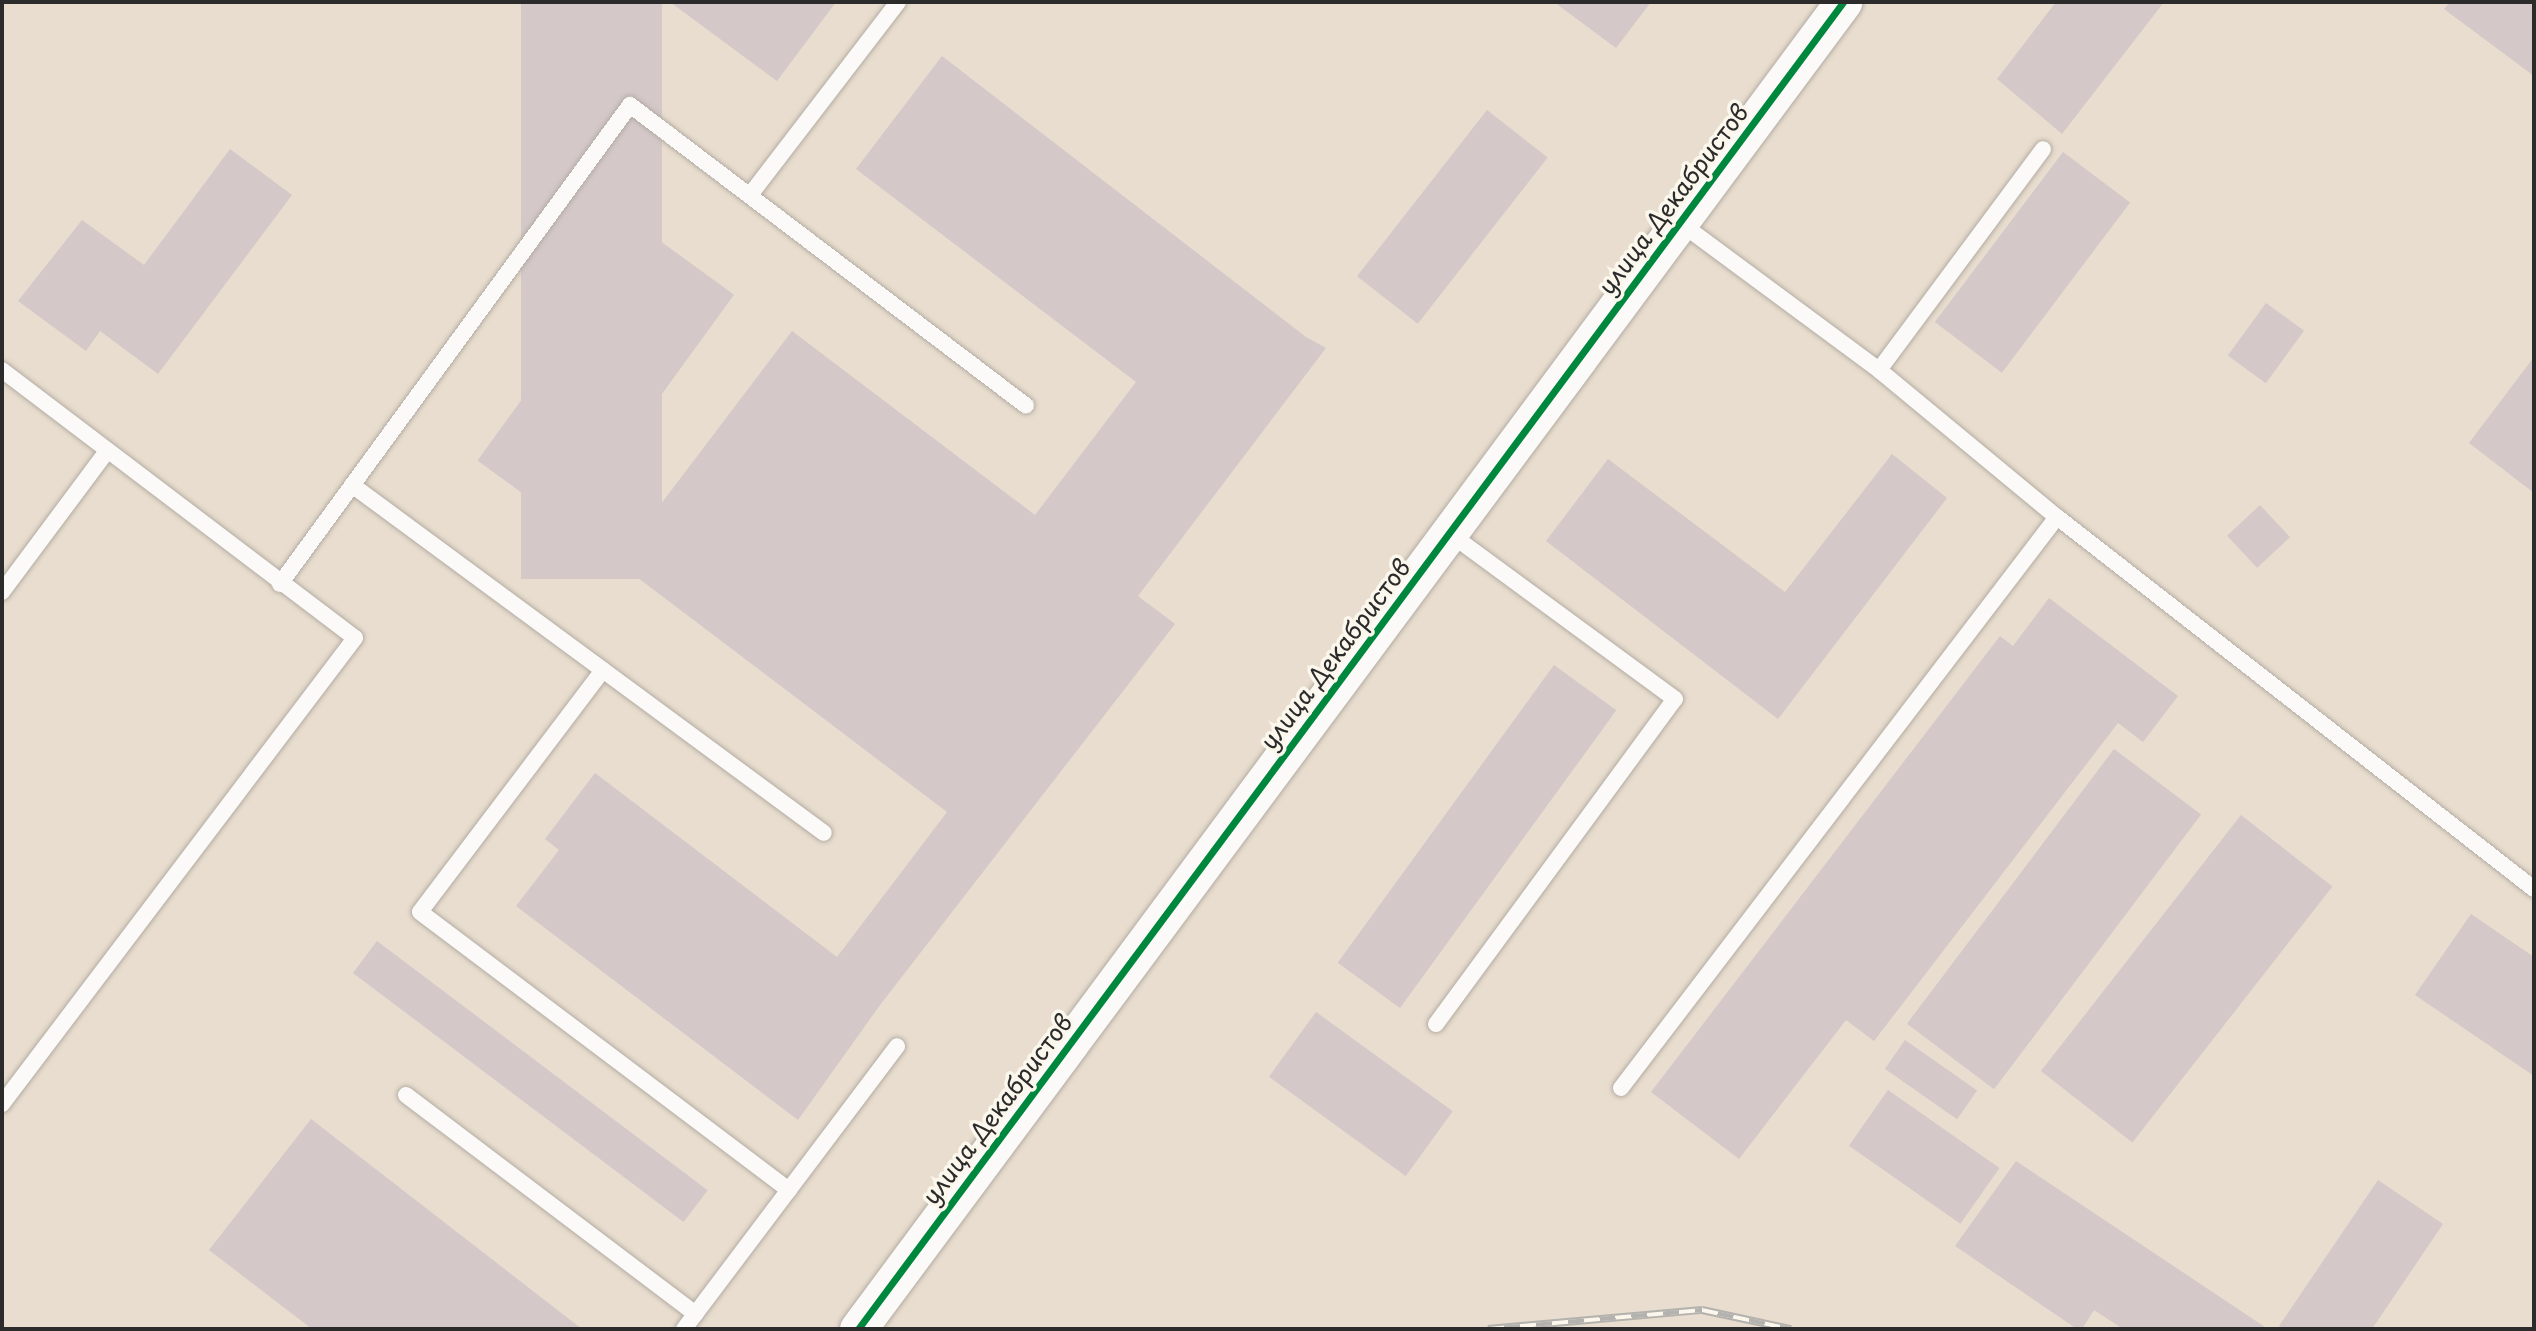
<!DOCTYPE html>
<meta charset="utf-8">
<style>
body{margin:0}
#map{position:relative;width:2536px;height:1331px;overflow:hidden;background:#e8ddce;font-family:"Playpen Sans",sans-serif}
div>[style]{position:absolute}
[style*='--x']{left:calc(var(--x)*1px);top:calc(var(--y)*1px);width:calc(var(--w)*1px);rotate:calc(var(--a)*1deg)}
.building>*{inset:0;background:#d4c8c9;transform-origin:0 0}
.roads{filter:drop-shadow(0 0 2px #b3aca3) drop-shadow(0 0 2px #b3aca3)}
.service>*{height:16px;margin:-8px;padding:0 8px;transform-origin:8px;border-radius:8px;background:#fcfaf8}
.tertiary>*{height:37px;margin:-18.5px;padding:0 18.5px;transform-origin:18.5px;border-radius:18.5px;background:#fcfaf8}
.rail>*{height:8px;margin-top:-4px;transform-origin:0;background:repeating-linear-gradient(90deg,#fbf7ec 0 16px,#b3b2af 0 32px);box-sizing:border-box;border-block:2px solid #b3b2af}
.cycleway>*{height:7px;margin:-3.5px;padding:0 3.5px;transform-origin:3.5px;border-radius:3.5px;background:#00873e}
span{translate:-50% -50%;white-space:nowrap;text-align:center;line-height:1.15;-webkit-text-stroke:7px #fbf7ec;paint-order:stroke}
.street-label{font-size:24px;color:#2b2b2b}
.frame{position:absolute;inset:0;border:4px solid #2b2b2b;pointer-events:none}
</style>
<div id="map">
<div class="building">
<div style="left:521px;top:2px;width:141px;height:577px"></div>
<div style="clip-path:polygon(670px 2px,836px 2px,777px 81px)"></div>
<div style="clip-path:polygon(1554px 2px,1651px 2px,1616px 48px)"></div>
<div style="clip-path:polygon(2056px 2px,2164px 2px,2062px 134px,1997px 79px)"></div>
<div style="clip-path:polygon(2450px 2px,2534px 2px,2534px 76px,2444px 9px)"></div>
<div style="clip-path:polygon(942px 56px,1306px 337px,1326px 348px,1138px 596px,1175px 624px,880px 1005px,798px 1120px,516px 906px,559px 850px,545px 839px,595px 773px,837px 957px,947px 812px,617px 562px,792px 331px,1035px 515px,1136px 382px,856px 169px)"></div>
<div style="left:1487px;top:110px;width:77px;height:211px;rotate:38deg"></div>
<div style="clip-path:polygon(230px 149px,292px 195px,158px 374px,100px 331px,86px 351px,18px 301px,82px 220px,144px 265px)"></div>
<div style="left:2063px;top:152px;width:84px;height:213px;rotate:37deg"></div>
<div style="left:645px;top:230px;width:110px;height:285px;rotate:36deg"></div>
<div style="left:2266px;top:303px;width:47px;height:65px;rotate:36deg"></div>
<div style="clip-path:polygon(2534px 357px,2534px 493px,2469px 443px)"></div>
<div style="clip-path:polygon(1892px 454px,1947px 498px,1778px 719px,1546px 541px,1608px 459px,1785px 592px)"></div>
<div style="left:2260px;top:505px;width:44px;height:45px;rotate:47deg"></div>
<div style="clip-path:polygon(2049px 598px,2178px 696px,2143px 742px,2118px 723px,1874px 1041px,1846px 1020px,1739px 1159px,1651px 1092px,2000px 636px,2013px 646px)"></div>
<div style="left:1554px;top:665px;width:77px;height:368px;rotate:36deg"></div>
<div style="left:2114px;top:749px;width:109px;height:344px;rotate:37deg"></div>
<div style="left:2241px;top:815px;width:116px;height:325px;rotate:38deg"></div>
<div style="clip-path:polygon(2471px 914px,2534px 957px,2534px 1076px,2415px 995px)"></div>
<div style="left:377px;top:941px;width:414px;height:40px;rotate:37deg"></div>
<div style="left:1316px;top:1012px;width:169px;height:80px;rotate:36deg"></div>
<div style="left:1905px;top:1040px;width:88px;height:35px;rotate:35deg"></div>
<div style="left:1888px;top:1090px;width:136px;height:68px;rotate:35deg"></div>
<div style="clip-path:polygon(311px 1119px,582px 1329px,312px 1329px,209px 1250px)"></div>
<div style="clip-path:polygon(2016px 1161px,2268px 1329px,2123px 1329px,2094px 1310px,2082px 1329px,2077px 1329px,1955px 1246px)"></div>
<div style="clip-path:polygon(2378px 1180px,2443px 1224px,2372px 1329px,2285px 1329px,2279px 1326px)"></div>
</div>
<div class="roads">
<div class="service">
<div style="--x:750;--y:195;--w:243;--a:-52.5"></div>
<div style="--x:1679;--y:222;--w:249;--a:36.5"></div>
<div style="--x:1879;--y:370;--w:231;--a:39.6"></div>
<div style="--x:2057;--y:517;--w:605;--a:37.95"></div>
<div style="--x:2;--y:370;--w:443;--a:37.2"></div>
<div style="--x:355;--y:638;--w:585;--a:127.14"></div>
<div style="--x:1879;--y:370;--w:275;--a:-53.4"></div>
<div style="--x:352;--y:485;--w:586;--a:36.4"></div>
<div style="--x:280;--y:584;--w:593;--a:-53.84"></div>
<div style="--x:630;--y:105;--w:497;--a:37.2"></div>
<div style="--x:2;--y:592;--w:176;--a:-53.3"></div>
<div style="--x:603;--y:670;--w:303;--a:127.1"></div>
<div style="--x:420;--y:912;--w:462;--a:37"></div>
<div style="--x:1436;--y:1024;--w:403;--a:-53.7"></div>
<div style="--x:1675;--y:699;--w:280;--a:-143.7"></div>
<div style="--x:1621;--y:1088;--w:718;--a:-52.64"></div>
<div style="--x:406;--y:1095;--w:363;--a:37.1"></div>
<div style="--x:684;--y:1329;--w:354;--a:-53"></div>
</div>
<div class="tertiary">
<div style="--x:858;--y:1329;--w:1653;--a:-53.41"></div>
</div>
</div>
<div class="rail">
<div style="--x:1488;--y:1329;--w:215;--a:-5.1"></div>
<div style="--x:1702;--y:1310;--w:91;--a:12.1"></div>
</div>
<div class="cycleway">
<div style="--x:858;--y:1329;--w:1653;--a:-53.41"></div>
</div>
<div class="street-label">
<span style="left:1673px;top:199px;rotate:-53deg">улица Декабристов</span>
<span style="left:1335px;top:654px;rotate:-53deg">улица Декабристов</span>
<span style="left:997px;top:1109px;rotate:-53deg">улица Декабристов</span>
</div>
<div class="frame"></div>
</div>
